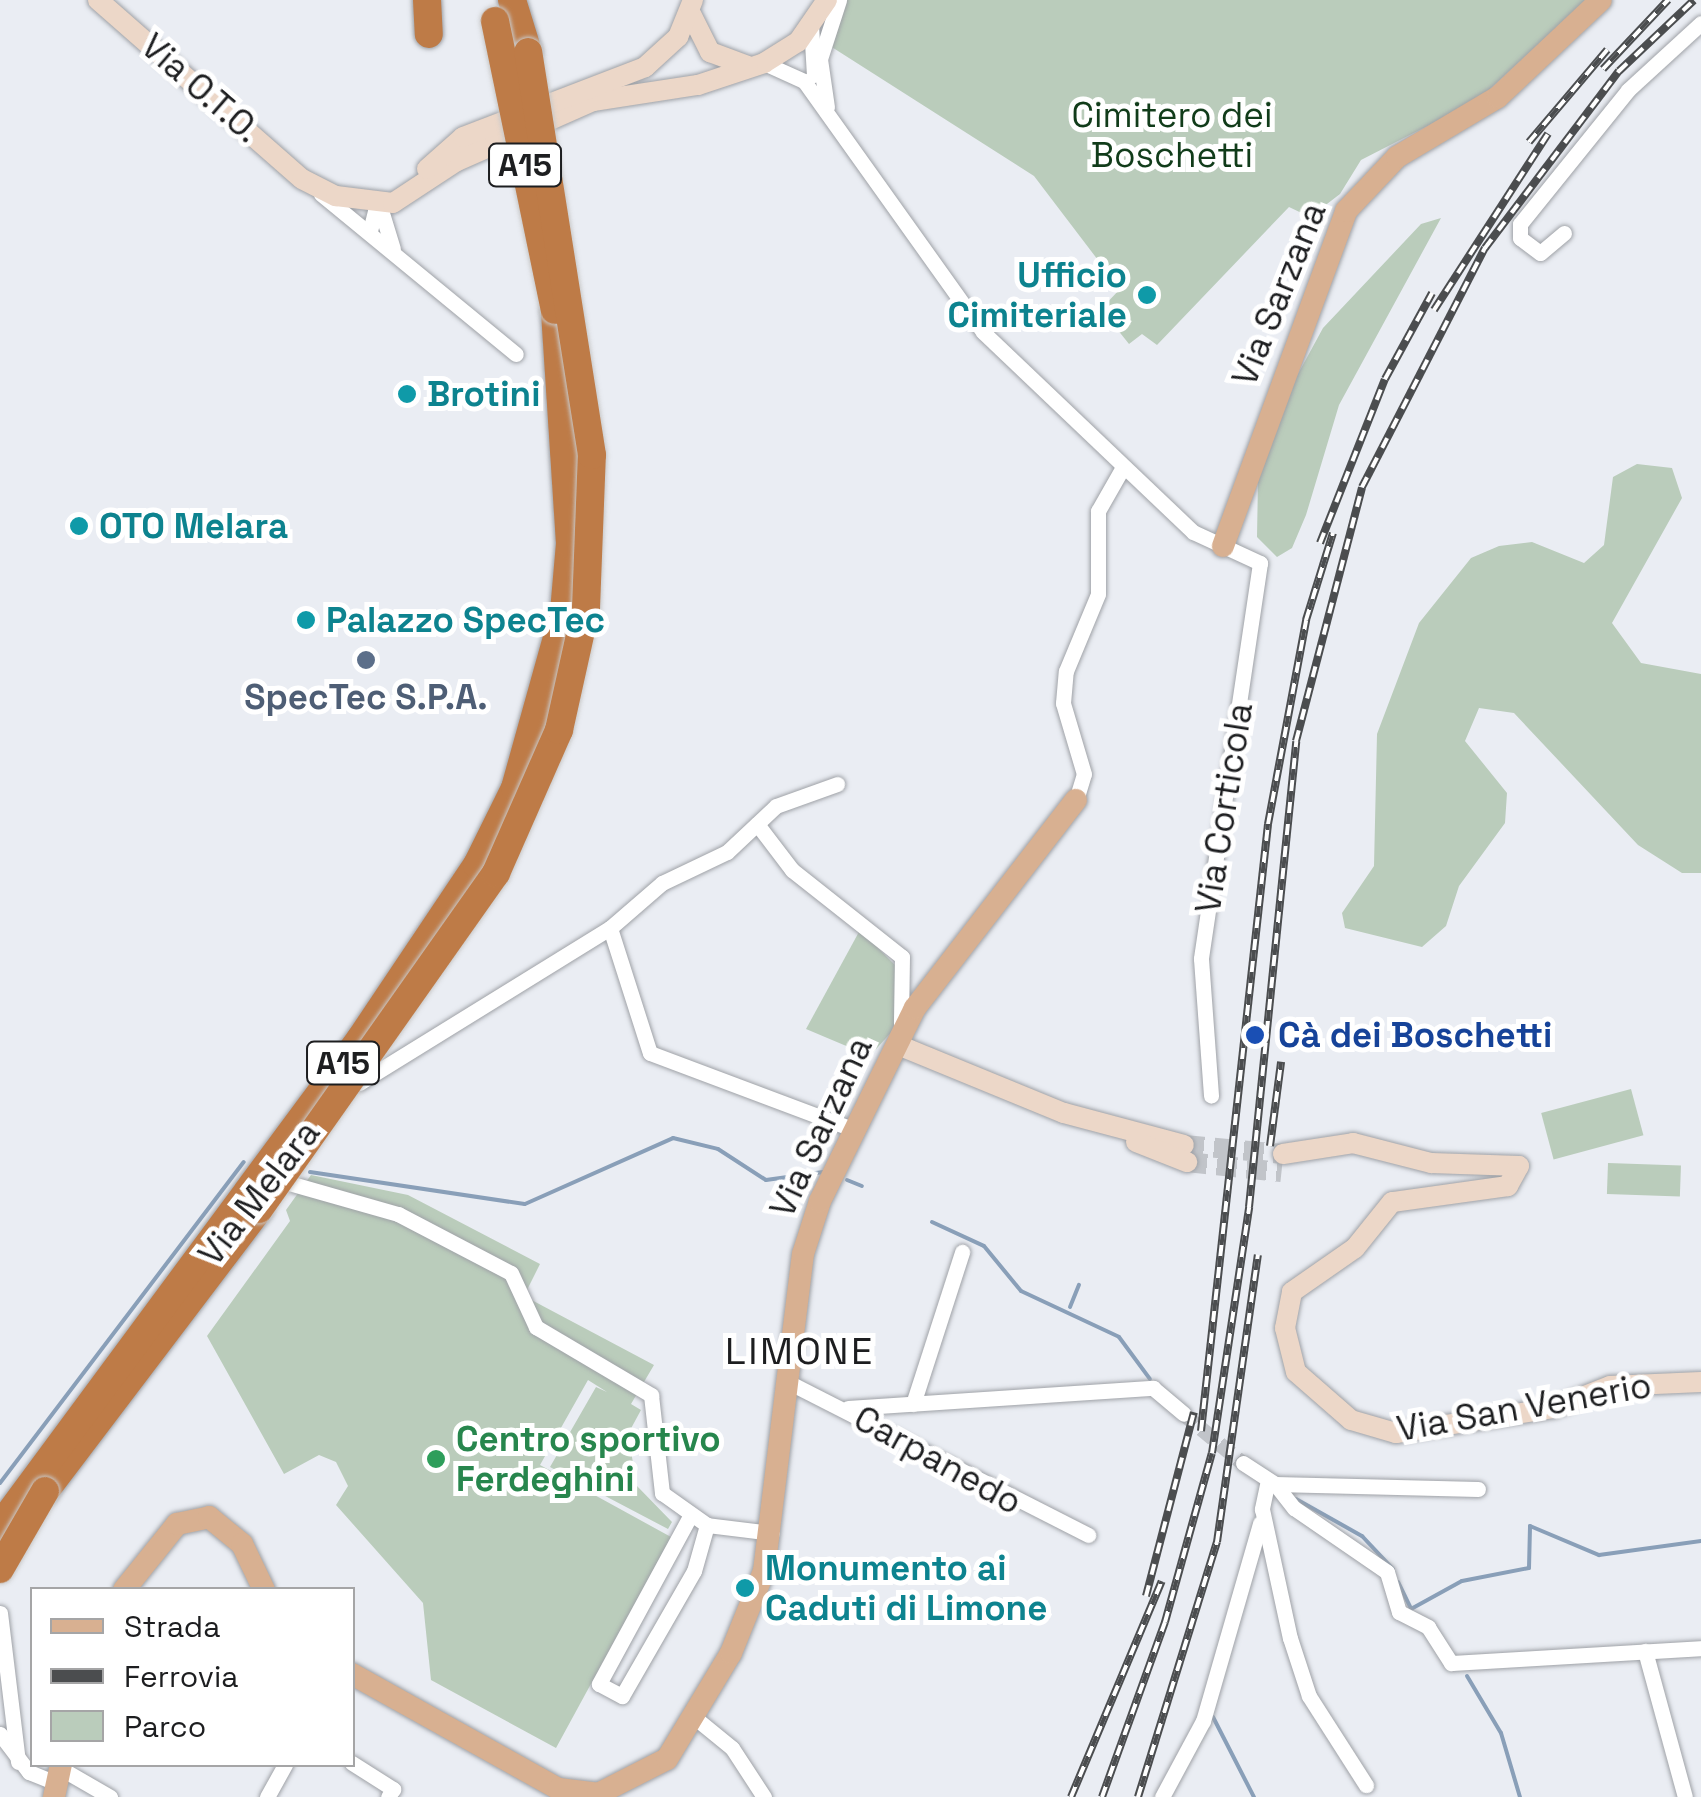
<!DOCTYPE html>
<meta charset="utf-8">
<style>
body{margin:0}
#map{position:relative;width:1701px;height:1797px;overflow:hidden;background:#eaedf3;font-family:"Space Grotesk",sans-serif}
div>[style]{position:absolute}
[style*='--x']{left:calc(var(--x)*1px);top:calc(var(--y)*1px);width:calc(var(--w)*1px);rotate:calc(var(--a)*1deg)}
.green>*{inset:0;background:#baccbb;transform-origin:0 0}
.stream>*{height:4px;margin:-2px;padding:0 2px;transform-origin:2px;border-radius:2px;background:#899fb8}
.street-tunnel>*{height:15px;margin-top:-7.5px;transform-origin:0;background:repeating-linear-gradient(90deg,#c1c4c9 0 15px,transparent 0 23px)}
.secondary-tunnel>*{height:20px;margin-top:-10px;transform-origin:0;background:repeating-linear-gradient(90deg,#c1c4c9 0 20px,transparent 0 30px)}
.roads{filter:drop-shadow(0 0 2px #9fa2a7) drop-shadow(0 0 2px #9fa2a7)}
.street>*{height:15px;margin:-7.5px;padding:0 7.5px;transform-origin:7.5px;border-radius:7.5px;background:#fff}
.secondary>*{height:20px;margin:-10px;padding:0 10px;transform-origin:10px;border-radius:10px;background:#ecd7c8}
.primary>*{height:22px;margin:-11px;padding:0 11px;transform-origin:11px;border-radius:11px;background:#d8b091}
.highway>*{height:28px;margin:-14px;padding:0 14px;transform-origin:14px;border-radius:14px;background:#be7b47}
.rail>*{height:8px;margin-top:-4px;transform-origin:0;background:repeating-linear-gradient(90deg,#fff 0 11px,#4b4d4f 0 22px);box-sizing:border-box;border-block:2px solid #4b4d4f}
.bridges{filter:drop-shadow(0 0 2px #c9c9c9) drop-shadow(0 0 2px #c9c9c9)}
.highway-bridge>*{height:28px;margin:-14px;padding:0 14px;transform-origin:14px;border-radius:14px;background:#be7b47}
.dots>*{width:28px;height:28px;translate:-50% -50%;box-sizing:border-box;border:5px solid #fff;border-radius:50%}
span{translate:-50% -50%;white-space:nowrap;text-align:center;line-height:1.15;-webkit-text-stroke:10px #fff;paint-order:stroke}
.shield-label span{padding:2px 8px;background:#fff;border:2px solid;border-radius:8px;-webkit-text-stroke-width:0}
.shield-label{font-size:32px;color:#1d1e20;font-weight:700}
.street-label{font-size:35px;color:#1d1e20}
.park-label{font-size:35px;color:#113c1a}
.culture-label{font-size:35px;color:#0d838f;font-weight:700}
.right{translate:-100% -50%;text-align:right}
.left{translate:0 -50%;text-align:left}
.service-label{font-size:35px;color:#4e5e75;font-weight:700}
.transit-label{font-size:35px;color:#164399;font-weight:700}
.leisure-label{font-size:35px;color:#27864d;font-weight:700}
.neighbourhood-label{font-size:38px;color:#1d1e20;letter-spacing:2.5px}
.legend{position:absolute;left:30px;top:1587px;width:325px;height:180px;box-sizing:border-box;background:#fff;border:2px solid #a5a5a6;margin:0;padding:12px 18px;list-style:none;font-size:30px;color:#1d1e20}
.legend li{display:flex;align-items:center;gap:20px;height:50px}
.legend b{width:50px;border:2px solid #a5a5a6}
</style>
<div id="map">
<div class="green">
<div style="clip-path:polygon(843px 0,1586px 0,1478px 100px,1361px 160px,1340px 194px,1310px 217px,1289px 207px,1157px 345px,1142px 334px,1129px 344px,1101px 309px,1120px 289px,1034px 176px,827px 44px)"></div>
<div style="clip-path:polygon(1441px 218px,1339px 405px,1306px 515px,1292px 548px,1277px 557px,1257px 537px,1258px 480px,1292px 385px,1323px 328px,1421px 224px)"></div>
<div style="clip-path:polygon(1637px 464px,1672px 468px,1682px 498px,1612px 623px,1641px 663px,1701px 674px,1701px 873px,1682px 873px,1638px 845px,1514px 713px,1479px 708px,1465px 741px,1507px 793px,1505px 823px,1459px 886px,1446px 926px,1422px 947px,1345px 928px,1342px 913px,1374px 866px,1377px 734px,1419px 623px,1471px 558px,1499px 546px,1532px 542px,1584px 563px,1604px 545px,1613px 477px)"></div>
<div style="clip-path:polygon(860px 930px,905px 975px,894px 1029px,870px 1056px,806px 1029px)"></div>
<div style="left:1631px;top:1089px;width:48px;height:93px;rotate:75deg"></div>
<div style="left:1608px;top:1163px;width:73px;height:31px;rotate:2deg"></div>
<div style="clip-path:polygon(311px 1175px,408px 1195px,540px 1264px,524px 1296px,654px 1365px,631px 1404px,641px 1410px,628px 1434px,637px 1486px,672px 1522px,668px 1529px,550px 1467px,596px 1387px,607px 1392px,588px 1380px,540px 1465px,671px 1537px,556px 1748px,431px 1680px,423px 1603px,336px 1505px,348px 1486px,336px 1462px,319px 1455px,284px 1474px,207px 1336px,290px 1221px,286px 1210px)"></div>
</div>
<div class="stream">
<div style="--x:310;--y:1172;--w:217;--a:8.5"></div>
<div style="--x:525;--y:1204;--w:162;--a:-24"></div>
<div style="--x:673;--y:1138;--w:46;--a:13.7"></div>
<div style="--x:718;--y:1149;--w:57;--a:32.9"></div>
<div style="--x:766;--y:1180;--w:58;--a:-8"></div>
<div style="--x:847;--y:1180;--w:16;--a:22"></div>
<div style="--x:932;--y:1222;--w:57;--a:24.8"></div>
<div style="--x:984;--y:1246;--w:58;--a:50.6"></div>
<div style="--x:1021;--y:1291;--w:108;--a:25.1"></div>
<div style="--x:1119;--y:1337;--w:52;--a:53.6"></div>
<div style="--x:1070;--y:1307;--w:24;--a:-68"></div>
<div style="--x:0;--y:1483;--w:403;--a:-52.8"></div>
<div style="--x:1296;--y:1499;--w:76;--a:29.3"></div>
<div style="--x:1362;--y:1536;--w:45;--a:46.8"></div>
<div style="--x:1398;--y:1582;--w:30;--a:64"></div>
<div style="--x:1411;--y:1609;--w:58;--a:-28.8"></div>
<div style="--x:1462;--y:1581;--w:68;--a:-11"></div>
<div style="--x:1529;--y:1568;--w:42;--a:-88.6"></div>
<div style="--x:1530;--y:1526;--w:75;--a:22.8"></div>
<div style="--x:1599;--y:1555;--w:103;--a:-7.8"></div>
<div style="--x:1467;--y:1676;--w:66;--a:59.2"></div>
<div style="--x:1501;--y:1733;--w:67;--a:73.5"></div>
<div style="--x:1213;--y:1717;--w:90;--a:62.9"></div>
</div>
<div class="street-tunnel">
<div style="--x:1184;--y:1414;--w:77;--a:39.7"></div>
</div>
<div class="secondary-tunnel">
<div style="--x:1184;--y:1145;--w:99;--a:5.2"></div>
<div style="--x:1187;--y:1162;--w:95;--a:6.1"></div>
</div>
<div class="roads">
<div class="street">
<div style="--x:811;--y:25;--w:50;--a:86.6"></div>
<div style="--x:764;--y:63;--w:44;--a:24.2"></div>
<div style="--x:804;--y:81;--w:308;--a:54.5"></div>
<div style="--x:983;--y:332;--w:290;--a:43.6"></div>
<div style="--x:1193;--y:532;--w:74;--a:24.8"></div>
<div style="--x:1260;--y:563;--w:400;--a:98.5"></div>
<div style="--x:1201;--y:959;--w:137;--a:85.8"></div>
<div style="--x:827;--y:107;--w:49;--a:-98.3"></div>
<div style="--x:820;--y:59;--w:62;--a:-72.1"></div>
<div style="--x:321;--y:194;--w:252;--a:39.4"></div>
<div style="--x:370;--y:231;--w:32;--a:-76"></div>
<div style="--x:378;--y:200;--w:51;--a:73"></div>
<div style="--x:1564;--y:233;--w:31;--a:140"></div>
<div style="--x:1540;--y:253;--w:25;--a:-143"></div>
<div style="--x:1520;--y:238;--w:14;--a:-90"></div>
<div style="--x:1520;--y:224;--w:172;--a:-51.1"></div>
<div style="--x:1628;--y:90;--w:99;--a:-42.5"></div>
<div style="--x:1076;--y:800;--w:27;--a:-73"></div>
<div style="--x:1084;--y:774;--w:74;--a:-106.5"></div>
<div style="--x:1063;--y:703;--w:32;--a:-85"></div>
<div style="--x:1066;--y:671;--w:83;--a:-67.4"></div>
<div style="--x:1098;--y:594;--w:83;--a:-90"></div>
<div style="--x:1098;--y:511;--w:48;--a:-60.3"></div>
<div style="--x:757;--y:824;--w:58;--a:52.7"></div>
<div style="--x:792;--y:870;--w:140;--a:38.3"></div>
<div style="--x:902;--y:957;--w:66;--a:90.9"></div>
<div style="--x:610;--y:928;--w:131;--a:72.3"></div>
<div style="--x:650;--y:1053;--w:219;--a:20.6"></div>
<div style="--x:359;--y:1083;--w:295;--a:-31.7"></div>
<div style="--x:610;--y:928;--w:69;--a:-40.9"></div>
<div style="--x:662;--y:883;--w:72;--a:-25.5"></div>
<div style="--x:727;--y:852;--w:67;--a:-43.2"></div>
<div style="--x:776;--y:806;--w:65;--a:-19.8"></div>
<div style="--x:275;--y:1179;--w:128;--a:15.9"></div>
<div style="--x:398;--y:1214;--w:127;--a:27.6"></div>
<div style="--x:511;--y:1273;--w:60;--a:65.2"></div>
<div style="--x:536;--y:1327;--w:134;--a:30.6"></div>
<div style="--x:651;--y:1395;--w:99;--a:83.6"></div>
<div style="--x:662;--y:1493;--w:55;--a:35.4"></div>
<div style="--x:788;--y:1382;--w:337;--a:27"></div>
<div style="--x:913;--y:1404;--w:160;--a:-72.1"></div>
<div style="--x:848;--y:1408;--w:306;--a:-3.8"></div>
<div style="--x:1153;--y:1388;--w:40;--a:40"></div>
<div style="--x:1243;--y:1463;--w:38;--a:33"></div>
<div style="--x:1275;--y:1484;--w:203;--a:1.4"></div>
<div style="--x:1268;--y:1480;--w:30;--a:102"></div>
<div style="--x:1262;--y:1509;--w:132;--a:77.8"></div>
<div style="--x:1290;--y:1638;--w:61;--a:71.9"></div>
<div style="--x:1309;--y:1696;--w:106;--a:57.4"></div>
<div style="--x:1275;--y:1484;--w:31;--a:52"></div>
<div style="--x:1294;--y:1508;--w:113;--a:34.5"></div>
<div style="--x:1387;--y:1572;--w:42;--a:73.3"></div>
<div style="--x:1399;--y:1612;--w:33;--a:27"></div>
<div style="--x:1428;--y:1627;--w:43;--a:57.4"></div>
<div style="--x:1451;--y:1663;--w:250;--a:-3.4"></div>
<div style="--x:689;--y:1518;--w:189;--a:118.5"></div>
<div style="--x:599;--y:1684;--w:26;--a:28"></div>
<div style="--x:622;--y:1696;--w:144;--a:-60.1"></div>
<div style="--x:694;--y:1571;--w:48;--a:-74.2"></div>
<div style="--x:707;--y:1525;--w:65;--a:7"></div>
<div style="--x:0;--y:1613;--w:150;--a:83.1"></div>
<div style="--x:1645;--y:1651;--w:151;--a:74.7"></div>
<div style="--x:694;--y:1717;--w:49;--a:39.2"></div>
<div style="--x:732;--y:1748;--w:59;--a:56.9"></div>
<div style="--x:0;--y:1734;--w:48;--a:52.7"></div>
<div style="--x:29;--y:1772;--w:31;--a:22"></div>
<div style="--x:352;--y:1763;--w:49;--a:32.4"></div>
<div style="--x:393;--y:1789;--w:9;--a:122"></div>
<div style="--x:60;--y:1768;--w:58;--a:30.1"></div>
<div style="--x:267;--y:1797;--w:38;--a:-61"></div>
<div style="--x:1162;--y:1797;--w:86;--a:-61.7"></div>
<div style="--x:1203;--y:1721;--w:206;--a:-73.9"></div>
</div>
<div class="secondary">
<div style="--x:98;--y:0;--w:271;--a:41.3"></div>
<div style="--x:302;--y:179;--w:38;--a:27"></div>
<div style="--x:336;--y:196;--w:57;--a:7"></div>
<div style="--x:393;--y:203;--w:77;--a:-33.3"></div>
<div style="--x:457;--y:161;--w:149;--a:-23.8"></div>
<div style="--x:593;--y:101;--w:106;--a:-8.7"></div>
<div style="--x:698;--y:85;--w:70;--a:-18.4"></div>
<div style="--x:764;--y:63;--w:40;--a:-32"></div>
<div style="--x:798;--y:42;--w:51;--a:-55.4"></div>
<div style="--x:690;--y:12;--w:45;--a:63.4"></div>
<div style="--x:710;--y:52;--w:40;--a:20.2"></div>
<div style="--x:427;--y:169;--w:48;--a:-41.6"></div>
<div style="--x:463;--y:137;--w:195;--a:-21"></div>
<div style="--x:645;--y:67;--w:45;--a:-42.3"></div>
<div style="--x:678;--y:37;--w:40;--a:-68"></div>
<div style="--x:898;--y:1045;--w:179;--a:22.3"></div>
<div style="--x:1064;--y:1113;--w:124;--a:14.9"></div>
<div style="--x:1136;--y:1142;--w:55;--a:21.4"></div>
<div style="--x:1283;--y:1154;--w:71;--a:-8.9"></div>
<div style="--x:1353;--y:1143;--w:81;--a:14.4"></div>
<div style="--x:1431;--y:1163;--w:88;--a:2"></div>
<div style="--x:1519;--y:1166;--w:23;--a:119"></div>
<div style="--x:1508;--y:1186;--w:117;--a:172.1"></div>
<div style="--x:1392;--y:1202;--w:59;--a:128.8"></div>
<div style="--x:1355;--y:1248;--w:77;--a:145.1"></div>
<div style="--x:1292;--y:1292;--w:37;--a:101"></div>
<div style="--x:1285;--y:1328;--w:45;--a:76"></div>
<div style="--x:1296;--y:1372;--w:73;--a:41.1"></div>
<div style="--x:1351;--y:1420;--w:47;--a:16.1"></div>
<div style="--x:1396;--y:1433;--w:160;--a:-9"></div>
<div style="--x:1554;--y:1408;--w:60;--a:-21.4"></div>
<div style="--x:1610;--y:1386;--w:91;--a:-2.5"></div>
</div>
<div class="primary">
<div style="--x:1223;--y:546;--w:357;--a:-69.8"></div>
<div style="--x:1346;--y:211;--w:74;--a:-46.6"></div>
<div style="--x:1397;--y:157;--w:117;--a:-30.7"></div>
<div style="--x:1498;--y:97;--w:141;--a:-43.3"></div>
<div style="--x:124;--y:1590;--w:85;--a:-51.2"></div>
<div style="--x:177;--y:1524;--w:33;--a:-12"></div>
<div style="--x:209;--y:1517;--w:43;--a:39.3"></div>
<div style="--x:242;--y:1544;--w:51;--a:64.4"></div>
<div style="--x:352;--y:1674;--w:237;--a:29.1"></div>
<div style="--x:559;--y:1789;--w:39;--a:7"></div>
<div style="--x:598;--y:1794;--w:77;--a:-26.9"></div>
<div style="--x:667;--y:1759;--w:124;--a:-58.9"></div>
<div style="--x:731;--y:1653;--w:88;--a:-68.1"></div>
<div style="--x:764;--y:1571;--w:319;--a:-83"></div>
<div style="--x:803;--y:1254;--w:56;--a:-72.2"></div>
<div style="--x:820;--y:1201;--w:215;--a:-63.8"></div>
<div style="--x:915;--y:1008;--w:263;--a:-52.3"></div>
<div style="--x:54;--y:1797;--w:34;--a:-78"></div>
</div>
<div class="highway">
<div style="--x:427;--y:0;--w:34;--a:87"></div>
<div style="--x:512;--y:0;--w:54;--a:72.9"></div>
<div style="--x:45;--y:1491;--w:354;--a:-52.8"></div>
<div style="--x:0;--y:1526;--w:607;--a:-53.51"></div>
<div style="--x:361;--y:1038;--w:208;--a:-56.2"></div>
<div style="--x:477;--y:865;--w:86;--a:-63.7"></div>
<div style="--x:515;--y:788;--w:183;--a:-74.4"></div>
<div style="--x:564;--y:612;--w:68;--a:-85"></div>
<div style="--x:570;--y:544;--w:234;--a:-93.7"></div>
</div>
</div>
<div class="rail">
<div style="--x:1603;--y:69;--w:95;--a:-46.7"></div>
<div style="--x:1529;--y:142;--w:121;--a:-49.7"></div>
<div style="--x:1434;--y:310;--w:210;--a:-57.1"></div>
<div style="--x:1320;--y:543;--w:176;--a:-68.4"></div>
<div style="--x:1385;--y:379;--w:98;--a:-61.3"></div>
<div style="--x:1270;--y:1146;--w:85;--a:-82.5"></div>
<div style="--x:1201;--y:1431;--w:611;--a:-83.7"></div>
<div style="--x:1268;--y:824;--w:208;--a:-79.4"></div>
<div style="--x:1306;--y:620;--w:91;--a:-72.8"></div>
<div style="--x:1146;--y:1596;--w:190;--a:-75.4"></div>
<div style="--x:1071;--y:1797;--w:234;--a:-67.2"></div>
<div style="--x:1102;--y:1797;--w:186;--a:-70.2"></div>
<div style="--x:1165;--y:1622;--w:175;--a:-74.5"></div>
<div style="--x:1212;--y:1453;--w:249;--a:-81.4"></div>
<div style="--x:1249;--y:1207;--w:468;--a:-84.2"></div>
<div style="--x:1296;--y:741;--w:262;--a:-75.4"></div>
<div style="--x:1362;--y:487;--w:269;--a:-62.8"></div>
<div style="--x:1485;--y:248;--w:222;--a:-52.9"></div>
<div style="--x:1619;--y:71;--w:103;--a:-43.4"></div>
<div style="--x:1138;--y:1797;--w:267;--a:-72.8"></div>
<div style="--x:1217;--y:1542;--w:290;--a:-81.9"></div>
</div>
<div class="bridges">
<div class="highway-bridge">
<div style="--x:495;--y:21;--w:295;--a:78.3"></div>
<div style="--x:259;--y:1209;--w:411;--a:-54.8"></div>
<div style="--x:496;--y:873;--w:156;--a:-66.2"></div>
<div style="--x:559;--y:730;--w:125;--a:-77.5"></div>
<div style="--x:586;--y:608;--w:153;--a:-87.8"></div>
<div style="--x:592;--y:455;--w:408;--a:-99"></div>
<div style="--x:0;--y:1569;--w:90;--a:-60"></div>
</div>
</div>
<div class="dots">
<div style="left:1147px;top:295px;background:#0f9aa8"></div>
<div style="left:407px;top:394px;background:#0f9aa8"></div>
<div style="left:79px;top:526px;background:#0f9aa8"></div>
<div style="left:306px;top:620px;background:#0f9aa8"></div>
<div style="left:366px;top:660px;background:#5c6f8a"></div>
<div style="left:1255px;top:1035px;background:#1a4fb4"></div>
<div style="left:436px;top:1459px;background:#2e9e5b"></div>
<div style="left:745px;top:1588px;background:#0f9aa8"></div>
</div>
<div class="shield-label">
<span style="left:525px;top:165px">A15</span>
<span style="left:343px;top:1063px">A15</span>
</div>
<div class="street-label">
<span style="left:201px;top:88px;rotate:41deg">Via O.T.O.</span>
<span style="left:1279px;top:294px;rotate:-68deg">Via Sarzana</span>
<span style="left:1224px;top:808px;rotate:-81deg">Via Corticola</span>
<span style="left:821px;top:1127px;rotate:-65deg">Via Sarzana</span>
<span style="left:259px;top:1193px;rotate:-52deg">Via Melara</span>
<span style="left:1524px;top:1407px;rotate:-10deg">Via San Venerio</span>
<span style="left:938px;top:1460px;rotate:29deg">Carpanedo</span>
</div>
<div class="park-label">
<span style="left:1172px;top:135px">Cimitero dei<br>Boschetti</span>
</div>
<div class="culture-label">
<span class="right" style="left:1127px;top:295px">Ufficio<br>Cimiteriale</span>
<span class="left" style="left:427px;top:394px">Brotini</span>
<span class="left" style="left:99px;top:526px">OTO Melara</span>
<span class="left" style="left:326px;top:620px">Palazzo SpecTec</span>
<span class="left" style="left:765px;top:1588px">Monumento ai<br>Caduti di Limone</span>
</div>
<div class="service-label">
<span style="left:366px;top:697px">SpecTec S.P.A.</span>
</div>
<div class="transit-label">
<span class="left" style="left:1278px;top:1035px">Cà dei Boschetti</span>
</div>
<div class="leisure-label">
<span class="left" style="left:456px;top:1459px">Centro sportivo<br>Ferdeghini</span>
</div>
<div class="neighbourhood-label">
<span style="left:800px;top:1352px">LIMONE</span>
</div>
<ul class="legend">
<li><b style="height:12px;background:#d8b091"></b>Strada</li>
<li><b style="height:12px;background:#4b4d4f"></b>Ferrovia</li>
<li><b style="height:28px;background:#baccbb"></b>Parco</li>
</ul>
</div>
